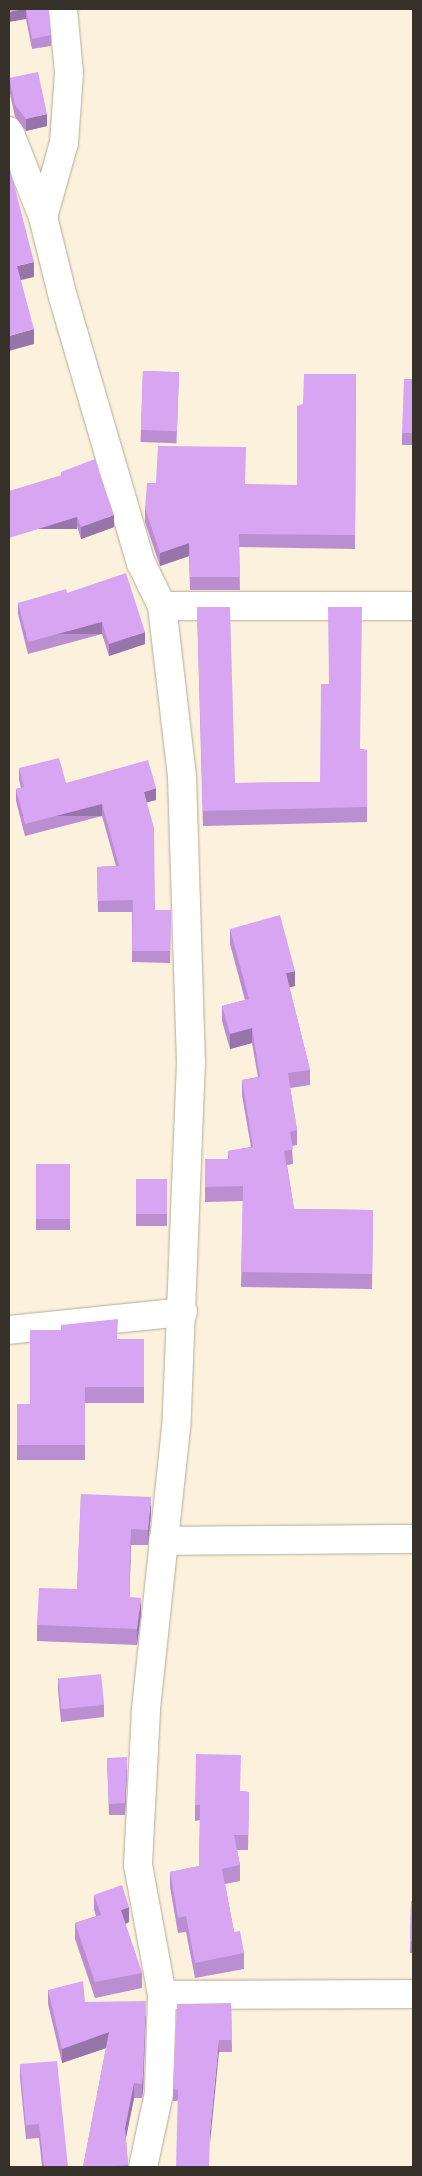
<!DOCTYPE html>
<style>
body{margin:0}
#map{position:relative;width:422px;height:2176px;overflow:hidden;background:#fbf1dc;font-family:"Space Grotesk",sans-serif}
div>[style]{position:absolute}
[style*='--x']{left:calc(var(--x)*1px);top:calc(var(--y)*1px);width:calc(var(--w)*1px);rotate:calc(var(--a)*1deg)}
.roads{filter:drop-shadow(0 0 1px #b5ab97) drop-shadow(0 0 1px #b5ab97)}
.minor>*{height:28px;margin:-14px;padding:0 14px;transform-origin:14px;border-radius:14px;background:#fff}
.wall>*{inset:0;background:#ba8ed0;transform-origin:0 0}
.shaded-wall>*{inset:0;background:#9774a9;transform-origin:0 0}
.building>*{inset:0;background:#d8a5f2;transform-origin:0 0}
span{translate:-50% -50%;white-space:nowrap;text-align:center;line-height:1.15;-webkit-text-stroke:4px #fbf1dc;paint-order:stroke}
.frame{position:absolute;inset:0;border:10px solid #36322a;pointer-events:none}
</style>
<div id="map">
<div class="roads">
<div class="minor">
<div style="--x:9;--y:131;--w:92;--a:68.4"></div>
<div style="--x:43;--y:217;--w:82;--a:76"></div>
<div style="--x:63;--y:297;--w:277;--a:73.7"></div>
<div style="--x:141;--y:563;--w:48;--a:64"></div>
<div style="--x:162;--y:606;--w:172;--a:83.3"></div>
<div style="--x:182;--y:777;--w:285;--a:88.2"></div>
<div style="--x:191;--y:1062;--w:366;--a:92.3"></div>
<div style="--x:176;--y:1428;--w:285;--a:96.1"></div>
<div style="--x:146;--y:1711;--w:154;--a:93"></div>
<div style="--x:138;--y:1865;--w:132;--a:79.5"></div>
<div style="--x:162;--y:1995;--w:98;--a:91.8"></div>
<div style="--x:159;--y:2093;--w:76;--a:102.2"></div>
<div style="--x:43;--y:217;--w:77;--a:-74.2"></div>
<div style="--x:64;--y:143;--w:70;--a:-85.9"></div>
<div style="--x:69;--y:73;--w:64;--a:-95.4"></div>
<div style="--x:162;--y:606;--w:251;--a:0"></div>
<div style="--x:9;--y:1330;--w:175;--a:-5.9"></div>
<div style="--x:163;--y:1541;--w:250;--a:-0.5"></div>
<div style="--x:162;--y:1995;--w:251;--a:-0.2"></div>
</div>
</div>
<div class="wall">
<div style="clip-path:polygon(9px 9px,48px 9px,51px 35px,51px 46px,32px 49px,26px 19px)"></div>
<div style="clip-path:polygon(9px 78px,47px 126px,26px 131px,15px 117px,9px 89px)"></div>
<div style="left:143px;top:371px;width:36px;height:71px;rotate:2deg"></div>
<div style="clip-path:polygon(356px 374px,355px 549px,239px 547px,240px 590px,190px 590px,189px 556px,160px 566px,145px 522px,145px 508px,156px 483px,297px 485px,303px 404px)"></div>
<div style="clip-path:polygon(413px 379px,413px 445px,402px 445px,402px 433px)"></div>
<div style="clip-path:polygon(61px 472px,114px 527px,81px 539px,61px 475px)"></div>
<div style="clip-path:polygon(67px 593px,145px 644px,109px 656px,102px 634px,28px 654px,18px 614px,18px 603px)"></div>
<div style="clip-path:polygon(197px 607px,235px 783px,320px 782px,360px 749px,367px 750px,367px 822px,203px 826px)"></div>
<div style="clip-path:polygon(19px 768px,66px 783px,156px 800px,147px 802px,155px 910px,171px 910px,170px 963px,132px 962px,132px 912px,98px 912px,97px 867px,116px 866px,102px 816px,25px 836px,16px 801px,16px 789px,21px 788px,19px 780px)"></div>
<div style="clip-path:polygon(230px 929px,295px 986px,289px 987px,310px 1070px,310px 1085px,290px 1088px,297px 1130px,297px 1145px,292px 1146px,293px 1164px,287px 1165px,294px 1209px,373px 1210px,372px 1289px,241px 1287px,243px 1201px,205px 1202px,205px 1159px,228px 1159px,228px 1151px,251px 1147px,242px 1095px,242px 1080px,258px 1077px,252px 1043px,230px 1049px,222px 1021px,222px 1006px,245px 1000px,230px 944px)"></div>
<div style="left:36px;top:1164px;width:34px;height:66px"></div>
<div style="left:136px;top:1179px;width:31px;height:47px"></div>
<div style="clip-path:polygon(117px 1339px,144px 1339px,144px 1403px,85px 1403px,85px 1460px,17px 1460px,17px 1404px,30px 1404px)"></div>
<div style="clip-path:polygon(81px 1494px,151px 1513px,148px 1545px,131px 1545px,129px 1597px,141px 1613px,137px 1645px,37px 1641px,37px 1625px,77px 1589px)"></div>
<div style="clip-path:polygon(58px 1678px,104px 1705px,104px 1717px,61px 1722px,58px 1690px)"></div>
<div style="clip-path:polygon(107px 1758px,127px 1769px,125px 1815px,109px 1815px)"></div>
<div style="clip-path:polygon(241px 1791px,249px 1792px,248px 1850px,237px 1850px,240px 1865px,240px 1881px,225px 1884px,234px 1932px,244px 1953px,244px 1969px,195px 1978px,186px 1932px,178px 1933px,170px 1887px,170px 1872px,199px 1866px,200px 1820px,195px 1821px,195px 1805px)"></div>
<div style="clip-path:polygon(94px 1895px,129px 1922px,125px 1924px,142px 1973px,142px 1988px,95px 1998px,75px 1939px,75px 1923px,96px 1916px,94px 1910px)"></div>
<div style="clip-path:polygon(411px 1901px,413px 1901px,413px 1953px,410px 1953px)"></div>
<div style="clip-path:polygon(48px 1990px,85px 2002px,146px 2016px,143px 2091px,142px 2098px,134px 2098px,126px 2138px,128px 2167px,83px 2167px,106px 2048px,62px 2063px,48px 2004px)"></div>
<div style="clip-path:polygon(231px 2003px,232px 2052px,219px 2052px,177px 2101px,173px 2101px,173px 2089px)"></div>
<div style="clip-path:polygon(20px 2064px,68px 2167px,42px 2167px,39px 2138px,26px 2139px,20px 2078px)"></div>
</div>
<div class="shaded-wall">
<div style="clip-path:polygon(22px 9px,26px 9px,26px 19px,9px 22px,9px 12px)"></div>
<div style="clip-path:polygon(47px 114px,47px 126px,26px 131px,26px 119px)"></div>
<div style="clip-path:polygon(34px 262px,34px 277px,17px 281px,17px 266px)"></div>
<div style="clip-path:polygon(34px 329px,34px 344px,9px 351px,9px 336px)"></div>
<div style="clip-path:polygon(114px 515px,114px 527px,81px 539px,81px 527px)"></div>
<div style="left:77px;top:517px;width:12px;height:71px;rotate:90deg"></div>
<div style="clip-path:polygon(189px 543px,189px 556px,160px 566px,160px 553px)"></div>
<div style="left:102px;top:622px;width:12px;height:77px;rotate:90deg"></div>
<div style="clip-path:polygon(145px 632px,145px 644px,109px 656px,109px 644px)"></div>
<div style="clip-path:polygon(156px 788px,156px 800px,144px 803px,144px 792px)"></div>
<div style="left:102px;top:804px;width:12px;height:80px;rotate:90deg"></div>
<div style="clip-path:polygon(295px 971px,295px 986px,286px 988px,286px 973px)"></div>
<div style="clip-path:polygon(252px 1028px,252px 1043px,230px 1049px,230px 1034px)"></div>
<div style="clip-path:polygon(151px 1497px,151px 1513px,148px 1545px,148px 1530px)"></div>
<div style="clip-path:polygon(131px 1529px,131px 1545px,129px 1612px,129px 1597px)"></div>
<div style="clip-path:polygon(141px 1598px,141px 1613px,137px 1645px,137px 1629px)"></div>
<div style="clip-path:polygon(127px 1757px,127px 1769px,125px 1815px,125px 1803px)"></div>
<div style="clip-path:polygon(129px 1907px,129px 1922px,121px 1926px,121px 1910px)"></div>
<div style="clip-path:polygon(146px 2001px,143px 2091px,142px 2098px,142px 2084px)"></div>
<div style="clip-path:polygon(109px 2032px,109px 2047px,62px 2063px,62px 2049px)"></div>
<div style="clip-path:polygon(219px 2040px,219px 2052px,210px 2143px,210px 2131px)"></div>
<div style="clip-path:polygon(134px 2083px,134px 2098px,125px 2142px,125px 2128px)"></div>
</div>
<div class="building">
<div style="clip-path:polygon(9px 9px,22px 9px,9px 12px)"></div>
<div style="clip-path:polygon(26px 9px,48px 9px,51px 35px,32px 39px)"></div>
<div style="clip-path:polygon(38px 72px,47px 114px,26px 119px,15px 105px,9px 78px)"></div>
<div style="clip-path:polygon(9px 165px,34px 262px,17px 266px,34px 329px,9px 336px)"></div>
<div style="left:143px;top:371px;width:36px;height:59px;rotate:2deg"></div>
<div style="clip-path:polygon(304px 374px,356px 374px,355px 535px,239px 534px,240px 577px,190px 577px,189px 543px,160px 553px,145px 508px,147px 483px,156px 483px,158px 446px,246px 447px,245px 485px,297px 485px,297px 406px,303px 404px)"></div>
<div style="clip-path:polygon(404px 379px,413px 379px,413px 433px,402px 433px)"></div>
<div style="clip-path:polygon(95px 459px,114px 515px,81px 527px,77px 517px,9px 538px,9px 491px,62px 475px,61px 472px)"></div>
<div style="clip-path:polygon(126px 573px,145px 632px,109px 644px,102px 622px,28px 642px,18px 603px,66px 589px,67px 593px)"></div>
<div style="clip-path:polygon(197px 607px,230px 607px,235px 783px,320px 782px,321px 684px,329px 684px,328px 607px,362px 607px,360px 749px,367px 750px,367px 807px,203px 811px)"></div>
<div style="clip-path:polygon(59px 758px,66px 783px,148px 760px,156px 788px,144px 792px,154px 828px,155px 910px,171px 910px,170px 951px,132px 951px,133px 900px,98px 901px,97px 867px,119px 866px,102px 804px,25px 824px,16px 789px,24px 787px,19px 768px)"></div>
<div style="clip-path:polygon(280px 915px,295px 971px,286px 973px,310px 1070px,288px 1073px,297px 1130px,290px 1132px,293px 1149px,284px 1151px,294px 1209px,373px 1210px,372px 1274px,241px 1272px,243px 1186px,205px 1187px,205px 1159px,229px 1159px,228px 1151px,253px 1147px,242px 1080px,260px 1077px,252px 1028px,230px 1034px,222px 1006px,249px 999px,230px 929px)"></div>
<div style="left:36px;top:1164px;width:34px;height:55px"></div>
<div style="left:136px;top:1179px;width:31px;height:35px"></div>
<div style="clip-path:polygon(118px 1319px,117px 1339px,144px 1339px,144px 1387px,85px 1387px,85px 1445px,17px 1445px,17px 1404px,30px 1404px,30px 1330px,61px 1330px,61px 1325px)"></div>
<div style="clip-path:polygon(81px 1494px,151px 1497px,148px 1530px,131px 1529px,129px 1597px,141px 1598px,137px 1629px,37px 1625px,39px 1588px,77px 1589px)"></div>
<div style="left:101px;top:1674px;width:31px;height:43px;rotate:84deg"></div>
<div style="clip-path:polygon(196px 1754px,241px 1755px,240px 1791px,249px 1792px,248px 1835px,234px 1835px,240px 1865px,222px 1869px,234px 1932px,240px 1931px,244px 1953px,195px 1963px,186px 1916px,178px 1918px,170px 1872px,199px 1866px,200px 1805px,195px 1805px)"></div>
<div style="clip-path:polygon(127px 1757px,125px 1803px,109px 1804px,107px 1758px)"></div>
<div style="clip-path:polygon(122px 1885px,129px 1907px,121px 1910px,142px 1973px,95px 1982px,75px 1923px,101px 1915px,94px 1895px)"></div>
<div style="clip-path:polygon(411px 1901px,413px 1901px,413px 1941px,410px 1941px)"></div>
<div style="clip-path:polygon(83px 1981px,85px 2002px,146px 2001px,143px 2077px,142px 2084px,134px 2083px,125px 2128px,128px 2165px,103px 2167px,83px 2167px,109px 2032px,62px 2049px,48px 1990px)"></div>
<div style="clip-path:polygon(231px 2003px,232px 2040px,219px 2040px,210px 2131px,209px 2167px,176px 2167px,178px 2090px,173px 2089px,177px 2004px)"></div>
<div style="clip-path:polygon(57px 2061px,68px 2167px,44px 2167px,39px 2124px,26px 2125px,20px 2064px)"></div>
</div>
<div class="frame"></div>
</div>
